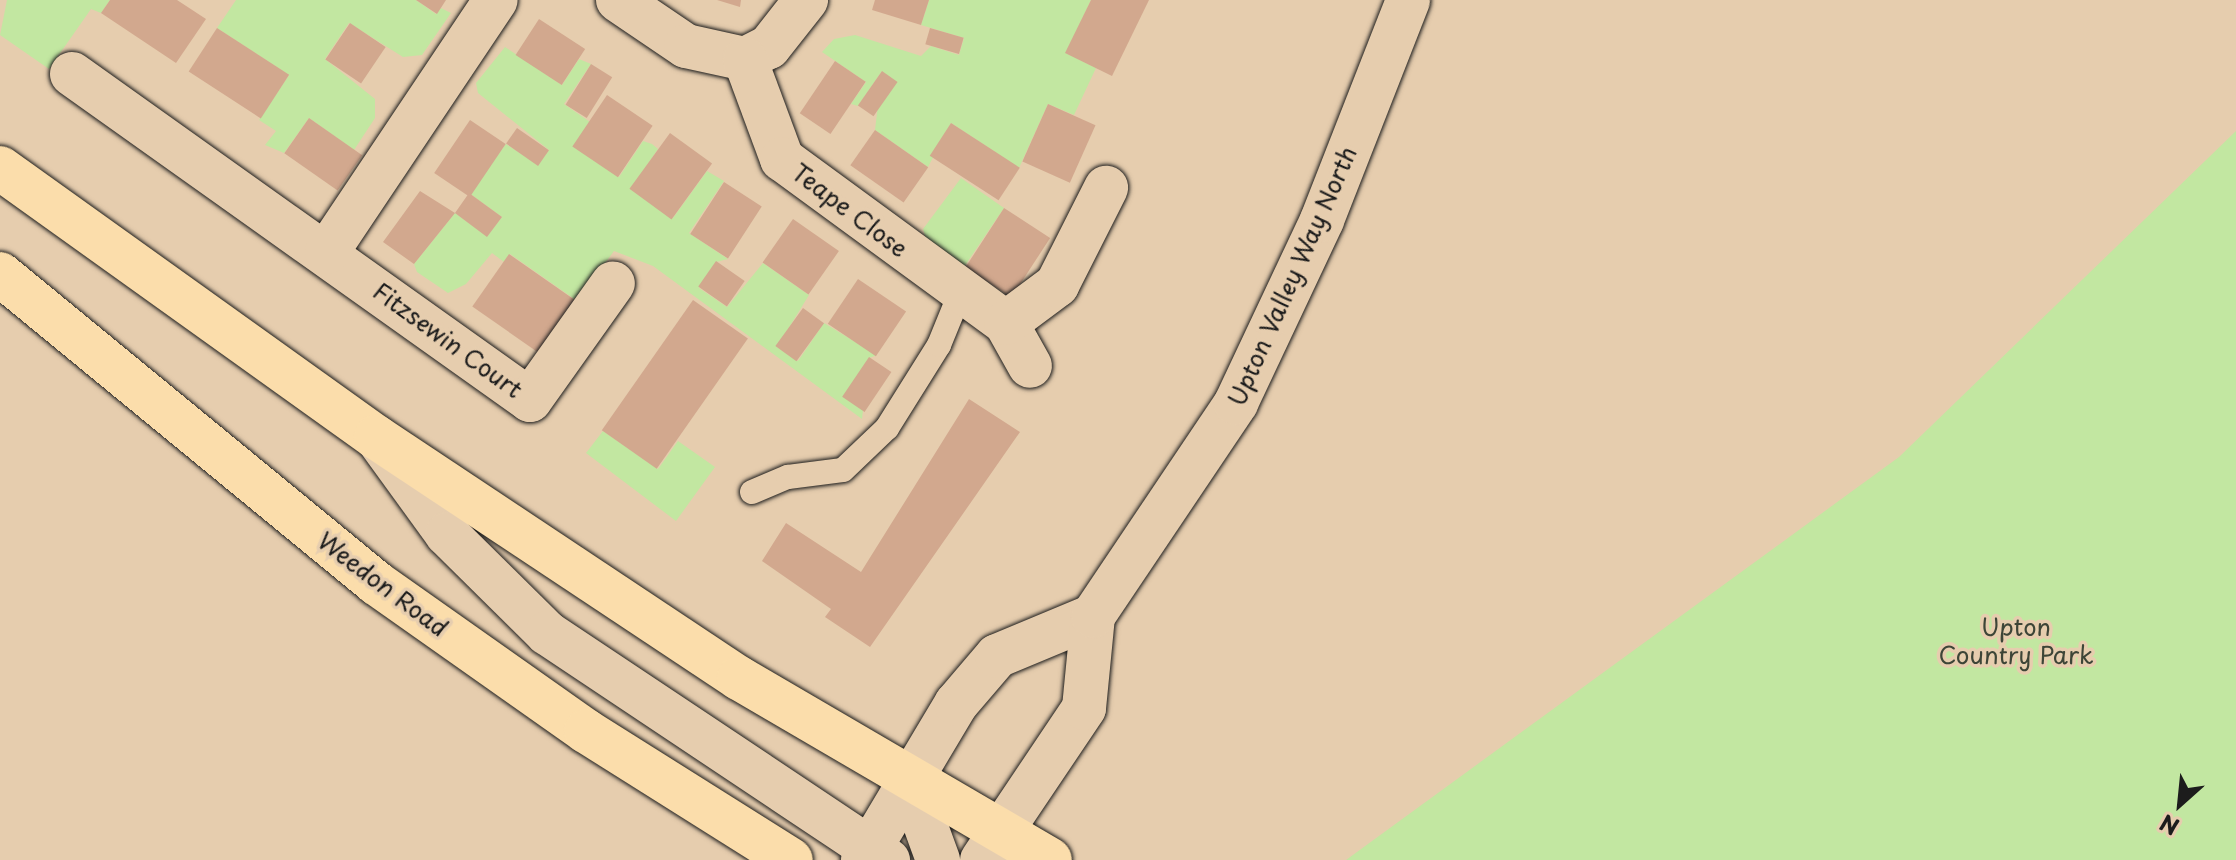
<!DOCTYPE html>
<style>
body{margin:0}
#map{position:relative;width:2236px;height:860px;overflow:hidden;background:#e6cdae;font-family:"Playpen Sans",sans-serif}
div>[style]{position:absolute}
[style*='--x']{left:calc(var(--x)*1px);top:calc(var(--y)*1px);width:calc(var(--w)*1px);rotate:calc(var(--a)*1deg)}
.green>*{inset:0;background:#c2e7a1}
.building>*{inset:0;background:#d2a88e;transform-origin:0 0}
.roads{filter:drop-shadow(0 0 2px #1c1c1c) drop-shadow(0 0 2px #1c1c1c)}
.lane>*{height:24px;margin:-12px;padding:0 12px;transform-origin:12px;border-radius:12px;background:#e6cdae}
.street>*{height:44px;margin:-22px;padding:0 22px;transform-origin:22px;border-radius:22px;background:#e6cdae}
.secondary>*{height:44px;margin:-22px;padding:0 22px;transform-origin:22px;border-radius:22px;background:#e6cdae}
.highway>*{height:44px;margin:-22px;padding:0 22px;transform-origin:22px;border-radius:22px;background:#fbddab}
span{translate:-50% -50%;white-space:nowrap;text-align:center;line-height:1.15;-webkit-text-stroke:7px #e6cdae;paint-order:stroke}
.street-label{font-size:24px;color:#1c1c1c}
.park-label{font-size:24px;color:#3d4537}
.north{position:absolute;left:2140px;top:764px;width:80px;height:80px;-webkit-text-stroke:6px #e6cdae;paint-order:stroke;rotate:207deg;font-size:22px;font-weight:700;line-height:32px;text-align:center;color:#1c1c1c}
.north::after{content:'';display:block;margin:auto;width:28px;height:36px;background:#1c1c1c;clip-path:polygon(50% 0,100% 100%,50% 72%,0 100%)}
</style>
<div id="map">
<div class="green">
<div style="clip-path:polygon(7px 0,110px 0,101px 13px,91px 9px,49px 69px,0 35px)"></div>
<div style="clip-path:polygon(236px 0,416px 0,436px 14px,441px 8px,451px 13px,422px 55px,403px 57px,349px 23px,325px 59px,375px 99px,375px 118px,354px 150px,309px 118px,284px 153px,265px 145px,276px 131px,259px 120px,289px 75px,217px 28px)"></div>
<div style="clip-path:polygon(929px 0,1091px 0,1066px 53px,1096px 68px,1074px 115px,1048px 104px,1019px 168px,951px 123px,928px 167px,875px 130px,882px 71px,858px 106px,851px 104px,866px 82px,822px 52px,834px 39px,855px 35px,921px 56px,931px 46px,959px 55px,964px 38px,921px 25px)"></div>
<div style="clip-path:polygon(505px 47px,562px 85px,579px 59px,591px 64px,564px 104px,590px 122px,574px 147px,619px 177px,643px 141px,652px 144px,658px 149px,631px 189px,673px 218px,707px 171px,724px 181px,689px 233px,728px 259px,716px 262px,699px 288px,727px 307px,763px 263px,809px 295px,777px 347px,798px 361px,824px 323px,877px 355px,869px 358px,862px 419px,653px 266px,614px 251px,577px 301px,510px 254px,504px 262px,492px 253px,466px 284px,448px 293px,417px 272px,414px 264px,455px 213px,487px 236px,502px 217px,469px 193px,506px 144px,538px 165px,549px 150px,478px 93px,476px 83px)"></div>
<div style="clip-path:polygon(2236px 131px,2236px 860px,1346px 860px,1899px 457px)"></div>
<div style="clip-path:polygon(961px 178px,1004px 208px,964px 267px,927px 243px,923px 229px)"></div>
<div style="clip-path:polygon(603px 431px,658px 469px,678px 441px,715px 467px,676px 521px,586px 453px)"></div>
</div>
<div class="building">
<div style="clip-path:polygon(110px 0,177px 0,206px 19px,176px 63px,101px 13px)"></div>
<div style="clip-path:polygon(416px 0,446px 0,437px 14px)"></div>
<div style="clip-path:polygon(717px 0,741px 0,740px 7px)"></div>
<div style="clip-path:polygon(875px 0,929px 0,921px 25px,872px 10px)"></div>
<div style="clip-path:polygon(1091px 0,1149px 0,1112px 76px,1065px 53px)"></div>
<div style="left:539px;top:19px;width:55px;height:43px;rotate:33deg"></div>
<div style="left:350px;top:23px;width:43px;height:44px;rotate:34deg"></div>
<div style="left:217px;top:28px;width:86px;height:52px;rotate:33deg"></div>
<div style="left:930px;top:28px;width:35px;height:17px;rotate:16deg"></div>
<div style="left:835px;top:61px;width:37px;height:63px;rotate:34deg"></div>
<div style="left:591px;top:64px;width:25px;height:48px;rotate:32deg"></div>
<div style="left:882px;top:71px;width:19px;height:42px;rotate:35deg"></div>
<div style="left:607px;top:95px;width:55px;height:62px;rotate:34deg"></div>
<div style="left:1048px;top:104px;width:52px;height:63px;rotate:24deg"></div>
<div style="left:309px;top:118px;width:65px;height:43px;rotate:35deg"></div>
<div style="left:470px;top:120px;width:43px;height:64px;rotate:34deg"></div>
<div style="left:951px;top:123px;width:82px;height:39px;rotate:33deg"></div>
<div style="left:517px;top:128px;width:39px;height:19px;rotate:35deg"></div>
<div style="left:875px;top:130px;width:65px;height:43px;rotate:35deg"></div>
<div style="left:670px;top:133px;width:52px;height:69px;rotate:36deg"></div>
<div style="left:724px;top:182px;width:45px;height:62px;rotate:33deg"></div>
<div style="clip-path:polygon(420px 191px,455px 213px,469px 193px,502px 217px,487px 237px,455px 213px,414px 264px,383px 242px)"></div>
<div style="left:1004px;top:208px;width:55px;height:71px;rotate:33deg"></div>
<div style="left:793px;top:219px;width:56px;height:53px;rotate:35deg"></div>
<div style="left:509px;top:254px;width:83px;height:64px;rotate:35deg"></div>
<div style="left:716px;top:261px;width:35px;height:31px;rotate:35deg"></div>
<div style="left:858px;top:279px;width:58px;height:54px;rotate:34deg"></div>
<div style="left:693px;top:300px;width:67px;height:159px;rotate:35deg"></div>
<div style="left:803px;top:308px;width:26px;height:47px;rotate:36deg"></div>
<div style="left:869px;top:357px;width:27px;height:48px;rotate:34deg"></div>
<div style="clip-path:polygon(969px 399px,1020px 432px,870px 647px,825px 617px,831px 609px,762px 561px,786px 523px,861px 572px)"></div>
</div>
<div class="roads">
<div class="lane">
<div style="--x:752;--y:492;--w:39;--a:-23"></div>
<div style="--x:788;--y:477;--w:55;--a:-7.3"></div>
<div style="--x:843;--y:470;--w:61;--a:-43.7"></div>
<div style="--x:887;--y:428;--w:98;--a:-57.9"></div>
<div style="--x:939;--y:345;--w:58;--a:-67.8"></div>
</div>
<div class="street">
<div style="--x:618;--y:0;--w:82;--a:34.1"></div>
<div style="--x:686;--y:46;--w:60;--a:12.4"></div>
<div style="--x:745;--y:59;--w:27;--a:-27"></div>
<div style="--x:769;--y:47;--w:60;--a:-51.8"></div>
<div style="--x:745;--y:59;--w:107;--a:69.7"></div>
<div style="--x:782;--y:159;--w:278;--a:36.2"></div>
<div style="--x:1006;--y:323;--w:49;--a:60.8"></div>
<div style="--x:72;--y:74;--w:562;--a:35.44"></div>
<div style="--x:530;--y:400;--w:143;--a:-54.6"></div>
<div style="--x:327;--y:252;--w:303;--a:-56.2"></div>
<div style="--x:1006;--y:323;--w:64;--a:-36.7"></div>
<div style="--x:1057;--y:285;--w:109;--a:-63.2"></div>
</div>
<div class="secondary">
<div style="--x:378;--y:439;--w:117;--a:54"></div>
<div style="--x:447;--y:534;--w:141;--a:44.7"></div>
<div style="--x:547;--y:633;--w:410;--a:33.7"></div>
<div style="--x:910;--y:783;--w:82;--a:70"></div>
<div style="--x:863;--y:860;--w:182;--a:-59.2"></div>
<div style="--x:956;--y:704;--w:63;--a:-49.5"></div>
<div style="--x:997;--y:656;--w:104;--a:-22.6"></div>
<div style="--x:982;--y:860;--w:183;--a:-56.1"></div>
<div style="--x:1084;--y:708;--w:92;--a:-84.4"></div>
<div style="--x:1093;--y:616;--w:257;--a:-56.1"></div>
<div style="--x:1236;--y:403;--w:202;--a:-64.8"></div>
<div style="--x:1322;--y:220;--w:236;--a:-68.6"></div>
</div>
<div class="highway">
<div style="--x:0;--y:168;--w:462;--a:35.6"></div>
<div style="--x:376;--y:437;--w:436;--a:33.6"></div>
<div style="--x:739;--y:678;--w:360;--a:30.3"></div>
<div style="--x:0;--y:274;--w:487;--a:39.4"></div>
<div style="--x:376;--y:583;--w:257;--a:35.2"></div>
<div style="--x:586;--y:731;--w:242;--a:32.2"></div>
</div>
</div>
<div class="street-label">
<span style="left:850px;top:210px;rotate:37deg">Teape Close</span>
<span style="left:1292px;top:276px;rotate:-66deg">Upton Valley Way North</span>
<span style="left:448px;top:340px;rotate:36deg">Fitzsewin Court</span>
<span style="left:383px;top:584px;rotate:37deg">Weedon Road</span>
</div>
<div class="park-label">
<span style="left:2016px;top:641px">Upton<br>Country Park</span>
</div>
<div class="north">N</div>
</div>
